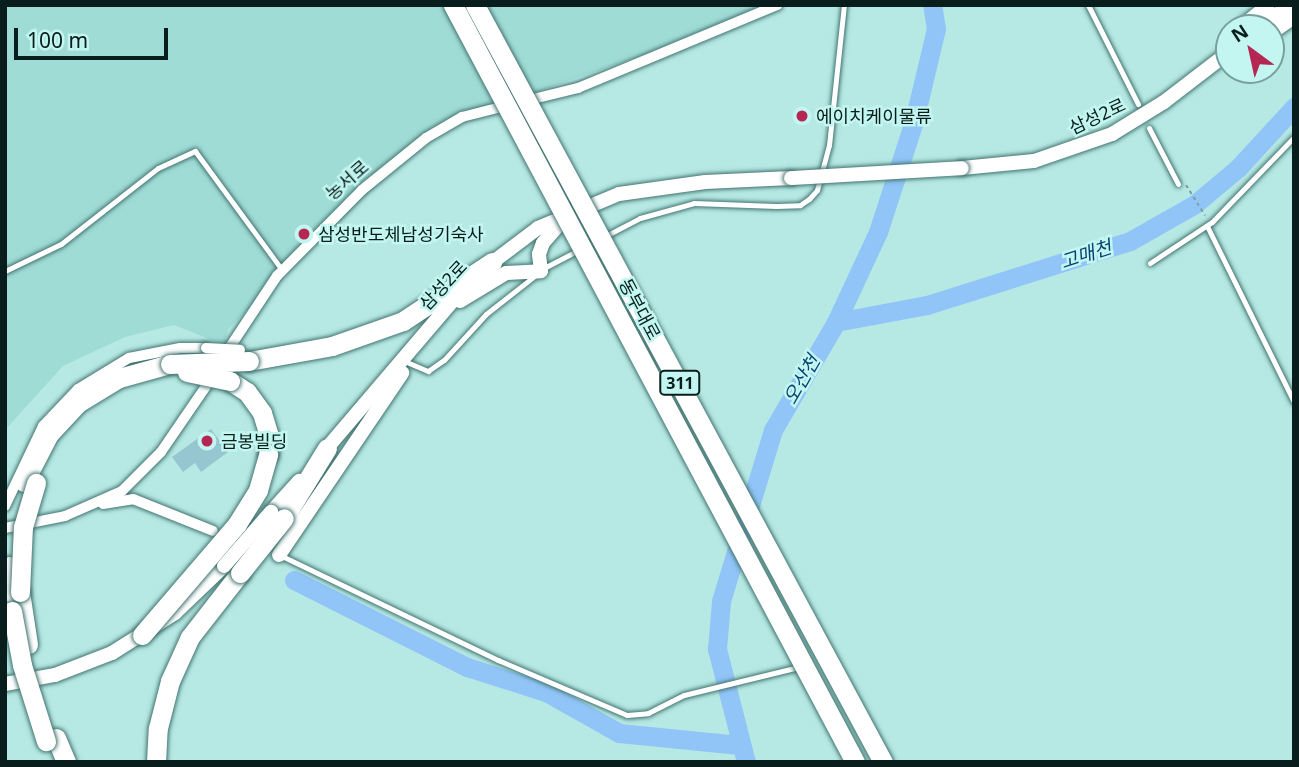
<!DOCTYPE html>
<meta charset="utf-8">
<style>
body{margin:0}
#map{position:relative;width:1299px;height:767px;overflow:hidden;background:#b6e9e4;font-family:"Noto Sans","Noto Sans KR",sans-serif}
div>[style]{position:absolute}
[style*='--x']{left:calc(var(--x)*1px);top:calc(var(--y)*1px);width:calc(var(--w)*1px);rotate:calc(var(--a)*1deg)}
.built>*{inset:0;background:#a0dcd6}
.river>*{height:19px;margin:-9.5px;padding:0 9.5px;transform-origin:9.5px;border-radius:9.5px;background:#91c5f8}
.building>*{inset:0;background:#96c7d0}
.path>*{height:2px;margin-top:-1px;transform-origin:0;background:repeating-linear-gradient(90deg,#78a19d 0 3.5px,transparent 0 7px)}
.roads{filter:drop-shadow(0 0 2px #437470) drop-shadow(0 0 2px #437470)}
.lane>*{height:5px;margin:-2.5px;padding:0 2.5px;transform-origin:2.5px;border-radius:2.5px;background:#fff}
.street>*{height:10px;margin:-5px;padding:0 5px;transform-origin:5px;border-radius:5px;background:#fff}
.secondary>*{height:14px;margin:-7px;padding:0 7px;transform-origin:7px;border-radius:7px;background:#fff}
.highway>*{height:19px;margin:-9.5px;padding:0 9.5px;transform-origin:9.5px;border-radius:9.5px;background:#fff}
.bridges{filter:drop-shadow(0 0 2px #437470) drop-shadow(0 0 2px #437470)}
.street-bridge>*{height:10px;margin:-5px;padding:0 5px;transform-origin:5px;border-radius:5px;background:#fff}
.secondary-bridge>*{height:14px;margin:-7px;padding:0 7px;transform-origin:7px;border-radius:7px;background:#fff}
.highway-bridge>*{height:19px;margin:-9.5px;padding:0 9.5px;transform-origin:9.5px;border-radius:9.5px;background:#fff}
.dots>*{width:19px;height:19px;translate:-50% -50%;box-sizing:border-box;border:4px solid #c3f6f1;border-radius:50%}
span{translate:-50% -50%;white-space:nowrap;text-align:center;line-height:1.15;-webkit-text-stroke:5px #c3f6f1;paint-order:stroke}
.shield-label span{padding:2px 5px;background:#c3f6f1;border:2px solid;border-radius:5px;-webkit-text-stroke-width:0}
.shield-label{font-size:16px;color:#091e1c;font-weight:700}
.poi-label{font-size:18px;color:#091e1c}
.left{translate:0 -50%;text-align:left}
.street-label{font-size:18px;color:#091e1c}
.water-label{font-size:19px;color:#084372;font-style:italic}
.frame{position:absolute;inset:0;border:7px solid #091e1c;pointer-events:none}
.north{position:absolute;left:1215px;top:14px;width:70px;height:70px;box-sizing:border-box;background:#c3f6f1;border:2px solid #79a09c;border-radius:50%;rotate:327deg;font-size:19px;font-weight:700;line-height:28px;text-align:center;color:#091e1c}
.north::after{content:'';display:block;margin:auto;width:24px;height:32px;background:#b62652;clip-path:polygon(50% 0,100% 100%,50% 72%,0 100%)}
.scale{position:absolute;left:14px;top:28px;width:154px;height:32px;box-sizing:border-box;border:4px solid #091e1c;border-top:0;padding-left:9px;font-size:21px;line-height:24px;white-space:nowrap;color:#091e1c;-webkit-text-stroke:5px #c3f6f1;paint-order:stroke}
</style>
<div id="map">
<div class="built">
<div style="clip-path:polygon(5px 5px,763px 5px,690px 39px,469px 115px,406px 157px,228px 329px,224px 345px,174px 325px,125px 337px,63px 366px,5px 430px)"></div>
</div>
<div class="river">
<div style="--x:836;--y:322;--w:93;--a:-10.6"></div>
<div style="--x:927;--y:305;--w:213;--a:-17.5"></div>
<div style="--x:1130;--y:241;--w:75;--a:-29.6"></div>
<div style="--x:1195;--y:204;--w:56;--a:-39.9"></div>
<div style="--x:1238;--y:168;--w:83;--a:-47.4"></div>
<div style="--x:294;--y:580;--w:194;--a:26.7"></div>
<div style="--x:467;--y:667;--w:83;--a:17.6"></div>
<div style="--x:546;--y:692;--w:84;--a:29.3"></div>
<div style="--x:619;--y:733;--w:121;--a:5.7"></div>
<div style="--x:746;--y:762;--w:117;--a:-104.4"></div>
<div style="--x:717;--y:649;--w:48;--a:-85.2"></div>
<div style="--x:721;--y:601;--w:179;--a:-73.1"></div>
<div style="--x:773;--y:430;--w:125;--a:-59.7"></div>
<div style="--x:836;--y:322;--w:99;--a:-65"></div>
<div style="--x:878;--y:232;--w:117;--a:-72"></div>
<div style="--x:914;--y:121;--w:95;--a:-76.6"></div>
<div style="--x:936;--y:29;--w:24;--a:-99"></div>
</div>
<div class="building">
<div style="clip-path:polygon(211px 429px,228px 452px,201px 472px,195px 463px,183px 472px,172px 457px)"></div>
</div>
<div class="path">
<div style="--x:1186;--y:185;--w:36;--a:58"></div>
</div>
<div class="roads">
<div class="lane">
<div style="--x:1088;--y:5;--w:111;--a:63.2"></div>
<div style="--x:1149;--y:128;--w:63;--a:62.6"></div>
<div style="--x:1207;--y:226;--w:196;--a:63.7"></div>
<div style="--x:1150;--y:263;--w:74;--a:-33.5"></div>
<div style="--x:1212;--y:222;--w:118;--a:-46"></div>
<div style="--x:544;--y:268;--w:108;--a:-27.5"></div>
<div style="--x:640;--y:218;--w:56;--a:-15.5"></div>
<div style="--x:694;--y:203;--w:82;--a:2.1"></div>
<div style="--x:776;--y:206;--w:24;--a:-2"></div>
<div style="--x:800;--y:205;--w:11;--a:-34"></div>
<div style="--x:809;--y:199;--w:12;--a:-48"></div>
<div style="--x:817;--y:190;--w:47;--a:-75.1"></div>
<div style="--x:829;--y:145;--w:141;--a:-83.9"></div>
<div style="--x:5;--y:271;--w:62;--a:-25.7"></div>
<div style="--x:61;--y:244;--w:123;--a:-38.1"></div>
<div style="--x:158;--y:168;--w:41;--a:-24.7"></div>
<div style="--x:195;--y:151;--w:147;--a:53.8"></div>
<div style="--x:409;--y:363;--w:21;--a:23"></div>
<div style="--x:428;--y:371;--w:19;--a:-35"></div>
<div style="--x:444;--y:360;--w:62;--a:-47.6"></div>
<div style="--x:486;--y:314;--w:65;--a:-38.1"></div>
<div style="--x:282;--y:556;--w:240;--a:25.7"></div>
<div style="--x:498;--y:660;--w:140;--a:23.1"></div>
<div style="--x:627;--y:715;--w:21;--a:-5"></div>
<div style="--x:648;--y:713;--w:40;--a:-26.6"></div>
<div style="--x:684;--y:695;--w:118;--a:-13.7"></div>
</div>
<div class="street">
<div style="--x:525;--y:101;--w:55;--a:-13.8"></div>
<div style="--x:578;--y:88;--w:216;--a:-22.6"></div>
<div style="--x:224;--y:356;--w:96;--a:-56.5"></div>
<div style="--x:277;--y:276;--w:121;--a:-45.3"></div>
<div style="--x:362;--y:190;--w:82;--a:-39.1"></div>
<div style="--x:426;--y:138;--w:42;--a:-30.3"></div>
<div style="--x:462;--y:117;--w:49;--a:-14.3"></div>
<div style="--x:103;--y:504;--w:30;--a:-9"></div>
<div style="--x:133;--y:499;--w:86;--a:21.8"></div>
<div style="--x:5;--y:506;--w:89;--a:-64.6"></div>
<div style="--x:43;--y:426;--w:51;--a:-46.6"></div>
<div style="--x:78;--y:389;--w:60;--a:-31.3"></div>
<div style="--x:129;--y:358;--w:52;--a:-11.1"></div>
<div style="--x:180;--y:348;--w:26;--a:0"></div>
<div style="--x:5;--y:528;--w:61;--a:-11.3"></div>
<div style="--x:65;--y:516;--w:62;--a:-23.7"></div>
<div style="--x:122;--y:491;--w:55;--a:-45"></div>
<div style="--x:161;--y:452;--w:92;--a:-55.6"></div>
</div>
<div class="secondary">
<div style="--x:1240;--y:28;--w:36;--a:-39"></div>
<div style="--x:1260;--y:28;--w:37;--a:-38"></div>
<div style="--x:1271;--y:33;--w:28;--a:-35"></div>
<div style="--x:962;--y:168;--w:72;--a:-5.6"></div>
<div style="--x:1034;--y:161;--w:83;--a:-19.1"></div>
<div style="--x:1112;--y:134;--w:61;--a:-31.6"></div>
<div style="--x:1164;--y:102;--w:82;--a:-37.6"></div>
<div style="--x:485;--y:268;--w:66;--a:-37"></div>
<div style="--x:538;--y:228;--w:88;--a:-22.8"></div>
<div style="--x:619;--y:194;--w:87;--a:-7.9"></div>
<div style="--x:705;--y:182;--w:86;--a:-2.7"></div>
<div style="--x:460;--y:301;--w:54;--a:-31.3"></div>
<div style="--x:506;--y:273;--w:35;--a:-3"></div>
<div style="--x:541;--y:271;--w:17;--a:-97"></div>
<div style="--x:539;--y:254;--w:12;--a:-70"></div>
<div style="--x:543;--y:243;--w:32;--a:-49"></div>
<div style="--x:321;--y:455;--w:225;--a:-49.5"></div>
<div style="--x:271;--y:512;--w:42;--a:-47.9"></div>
<div style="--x:279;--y:555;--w:220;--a:-55.9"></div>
<div style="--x:5;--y:684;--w:51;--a:-10.2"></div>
<div style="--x:55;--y:675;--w:61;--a:-21.1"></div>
<div style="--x:112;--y:653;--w:75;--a:-32.4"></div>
<div style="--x:175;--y:613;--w:68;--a:-43.8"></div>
</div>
<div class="highway">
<div style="--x:249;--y:361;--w:84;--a:-10.2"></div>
<div style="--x:332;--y:346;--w:75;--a:-19.4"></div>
<div style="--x:403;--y:321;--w:107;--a:-33.5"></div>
<div style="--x:230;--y:381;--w:20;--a:33"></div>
<div style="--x:247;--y:392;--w:26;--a:54"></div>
<div style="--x:262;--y:413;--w:27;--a:73"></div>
<div style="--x:270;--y:439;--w:15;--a:98"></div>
<div style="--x:24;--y:482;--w:54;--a:-62.5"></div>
<div style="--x:49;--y:434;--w:42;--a:-46.9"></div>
<div style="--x:78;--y:403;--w:48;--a:-31.4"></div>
<div style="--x:119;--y:378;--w:53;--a:-15.4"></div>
<div style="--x:284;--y:518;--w:82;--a:-58.4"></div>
<div style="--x:9;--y:566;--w:44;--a:86.1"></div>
<div style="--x:20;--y:592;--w:53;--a:81.3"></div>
<div style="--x:56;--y:738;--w:26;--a:67"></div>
<div style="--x:156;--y:762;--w:34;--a:-87"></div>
<div style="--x:158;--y:728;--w:49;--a:-75.7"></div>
<div style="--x:170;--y:681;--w:48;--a:-65.6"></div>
<div style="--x:190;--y:637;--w:81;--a:-52"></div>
</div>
</div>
<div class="bridges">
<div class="street-bridge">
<div style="--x:206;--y:348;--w:34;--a:3"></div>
</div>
<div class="secondary-bridge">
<div style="--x:791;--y:178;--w:171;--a:-3.3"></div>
<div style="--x:224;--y:566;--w:72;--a:-49"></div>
</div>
<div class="highway-bridge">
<div style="--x:453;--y:5;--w:857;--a:62.03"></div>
<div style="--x:475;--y:5;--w:860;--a:61.68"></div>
<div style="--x:170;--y:364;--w:79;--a:-2.2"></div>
<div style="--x:187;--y:372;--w:44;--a:11.8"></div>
<div style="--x:240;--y:573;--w:70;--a:-51.3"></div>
<div style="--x:20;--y:592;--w:65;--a:-87.4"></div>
<div style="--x:23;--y:527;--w:46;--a:-73.5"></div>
<div style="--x:12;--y:611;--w:55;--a:79.5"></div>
<div style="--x:22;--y:665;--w:80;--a:72.5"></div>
<div style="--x:142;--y:635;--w:146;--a:-49.4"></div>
<div style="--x:237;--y:524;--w:40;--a:-58"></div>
<div style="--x:258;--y:490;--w:37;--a:-74"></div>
</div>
</div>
<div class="dots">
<div style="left:802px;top:116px;background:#b62652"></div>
<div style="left:304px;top:234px;background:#b62652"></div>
<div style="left:207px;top:441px;background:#b62652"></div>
</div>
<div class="shield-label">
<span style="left:680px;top:383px">311</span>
</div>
<div class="poi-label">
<span class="left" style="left:816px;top:116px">에이치케이물류</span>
<span class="left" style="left:318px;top:234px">삼성반도체남성기숙사</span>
<span class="left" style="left:221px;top:441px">금봉빌딩</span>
</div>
<div class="street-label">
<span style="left:1097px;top:116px;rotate:-25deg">삼성2로</span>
<span style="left:347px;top:180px;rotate:-41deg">농서로</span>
<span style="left:443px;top:285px;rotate:-47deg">삼성2로</span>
<span style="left:640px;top:309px;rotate:62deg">동부대로</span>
</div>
<div class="water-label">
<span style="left:1086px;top:255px;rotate:-18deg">고매천</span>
<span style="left:802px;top:380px;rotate:-60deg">오산천</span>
</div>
<div class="frame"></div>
<div class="north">N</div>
<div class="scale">100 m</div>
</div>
